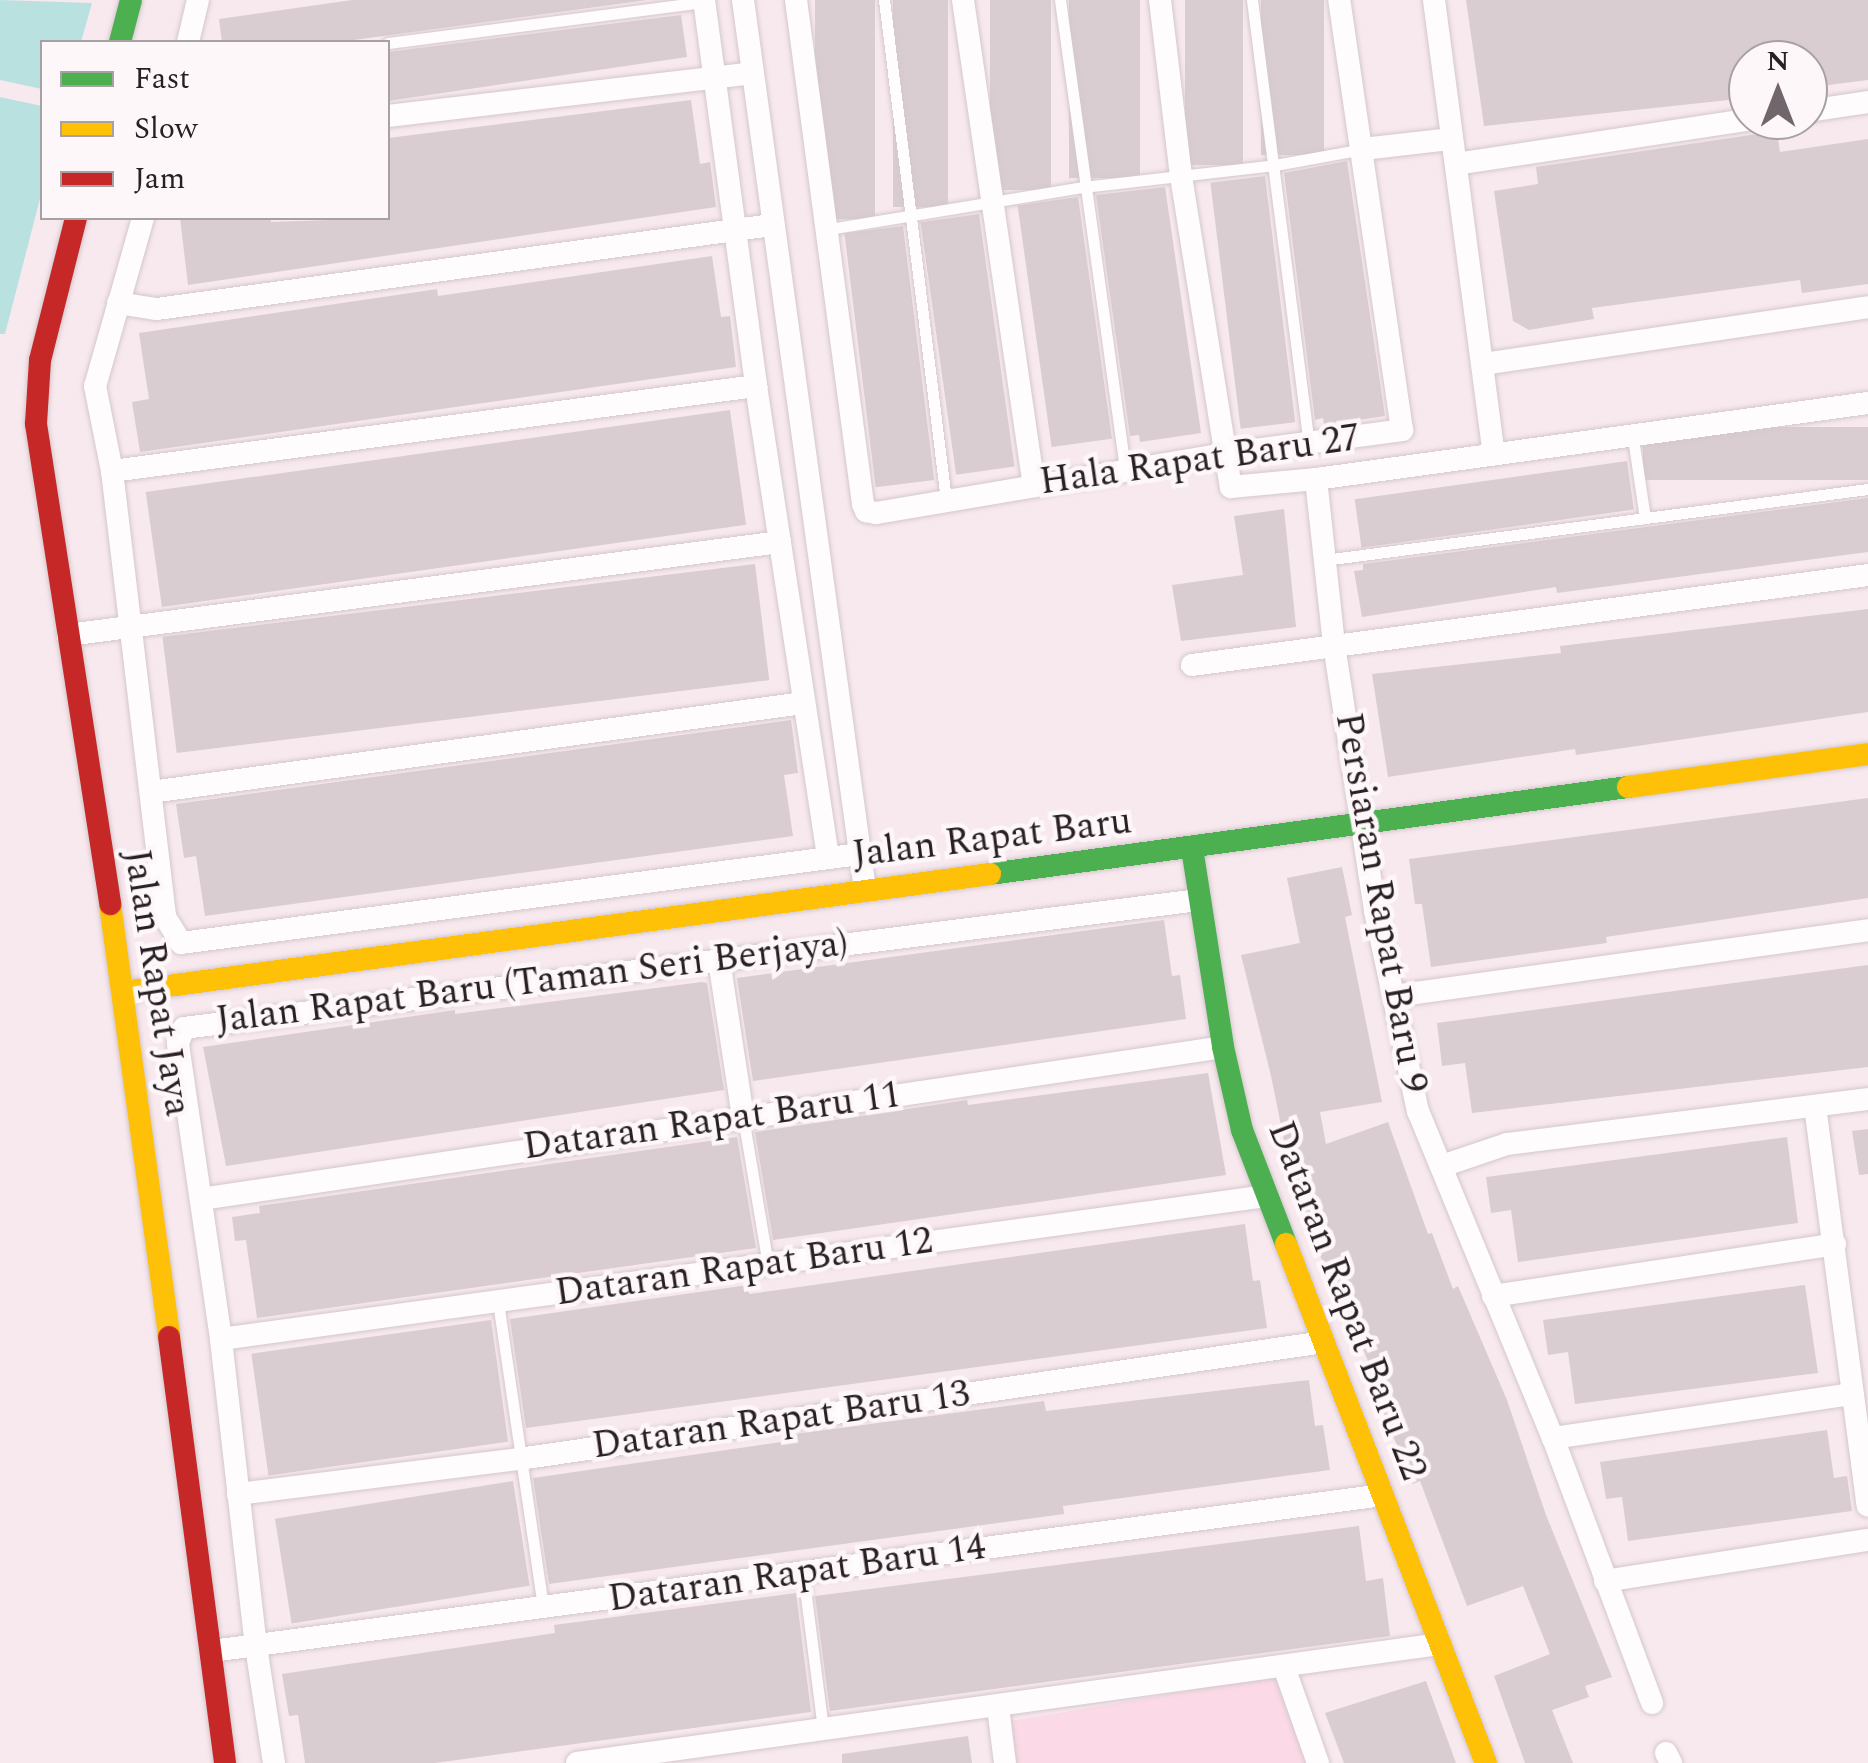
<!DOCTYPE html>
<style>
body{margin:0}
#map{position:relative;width:1868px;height:1763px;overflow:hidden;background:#f8e9ef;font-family:Spectral,serif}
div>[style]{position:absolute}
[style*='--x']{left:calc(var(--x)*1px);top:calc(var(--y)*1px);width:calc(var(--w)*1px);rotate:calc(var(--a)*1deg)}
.green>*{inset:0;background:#fbd9e7}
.water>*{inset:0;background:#b9e1e0}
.building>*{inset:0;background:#d9cdd2;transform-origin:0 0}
.roads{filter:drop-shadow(0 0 2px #d3c8cc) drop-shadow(0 0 2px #d3c8cc)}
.lane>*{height:11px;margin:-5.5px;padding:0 5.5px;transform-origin:5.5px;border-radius:5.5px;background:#fefcfd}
.street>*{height:22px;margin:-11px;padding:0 11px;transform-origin:11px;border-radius:11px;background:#fefcfd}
.fast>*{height:22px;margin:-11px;padding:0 11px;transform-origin:11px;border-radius:11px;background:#4caf50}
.slow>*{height:22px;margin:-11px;padding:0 11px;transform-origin:11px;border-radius:11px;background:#ffc107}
.jam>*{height:22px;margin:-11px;padding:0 11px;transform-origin:11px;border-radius:11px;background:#c62828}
span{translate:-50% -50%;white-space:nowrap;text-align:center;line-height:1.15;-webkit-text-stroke:9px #fdf7f9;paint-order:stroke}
.street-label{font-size:38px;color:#292024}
.legend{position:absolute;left:40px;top:40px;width:350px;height:180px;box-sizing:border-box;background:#fdf7f9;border:2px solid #a8a1a4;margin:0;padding:12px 18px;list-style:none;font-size:30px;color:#292024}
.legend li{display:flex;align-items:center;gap:20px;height:50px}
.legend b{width:50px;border:2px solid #a8a1a4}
.north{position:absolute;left:1728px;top:40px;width:100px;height:100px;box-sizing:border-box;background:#fdf7f9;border:2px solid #a8a1a4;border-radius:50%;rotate:0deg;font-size:28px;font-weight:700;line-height:40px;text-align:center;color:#292024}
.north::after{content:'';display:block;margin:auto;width:35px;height:45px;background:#71666b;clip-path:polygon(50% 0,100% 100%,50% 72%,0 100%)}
</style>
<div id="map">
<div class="green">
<div style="clip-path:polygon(1277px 1676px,1306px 1763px,1016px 1763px,1011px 1721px)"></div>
</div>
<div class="water">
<div style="clip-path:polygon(0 0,92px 3px,81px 42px,42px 42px,42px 89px,0 80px)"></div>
<div style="clip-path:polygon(0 97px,42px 106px,42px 191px,5px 334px,0 334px)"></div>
</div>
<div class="building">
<div style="clip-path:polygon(352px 0,647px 0,339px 42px,222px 42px,219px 19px)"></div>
<div style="left:815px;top:0;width:60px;height:219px"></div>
<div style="left:893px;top:0;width:55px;height:207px"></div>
<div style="left:990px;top:0;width:61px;height:190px"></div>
<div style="left:1069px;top:0;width:71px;height:178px"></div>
<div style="left:1185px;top:0;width:58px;height:165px"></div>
<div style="left:1261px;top:0;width:63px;height:155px"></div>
<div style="clip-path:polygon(1466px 0,1868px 0,1868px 80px,1821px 86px,1819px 76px,1808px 78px,1808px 60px,1748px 60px,1748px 98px,1484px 126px)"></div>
<div style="clip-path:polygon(681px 15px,687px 57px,388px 101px,388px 52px)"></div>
<div style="clip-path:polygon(691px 100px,700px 164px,710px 162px,716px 207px,188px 285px,180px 218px,271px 218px,271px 222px,388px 218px,388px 138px)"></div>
<div style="clip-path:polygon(1777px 131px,1780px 152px,1868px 139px,1868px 284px,1802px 293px,1800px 280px,1592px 308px,1594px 319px,1529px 330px,1513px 321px,1494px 191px,1538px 184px,1536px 167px)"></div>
<div style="clip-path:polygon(1347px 161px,1385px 416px,1324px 425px,1323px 418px,1315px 420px,1284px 173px)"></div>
<div style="left:1265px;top:176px;width:248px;height:55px;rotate:83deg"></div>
<div style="clip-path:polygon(1165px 187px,1201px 433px,1140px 442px,1139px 435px,1130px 436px,1096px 195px)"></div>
<div style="left:1078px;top:197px;width:244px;height:61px;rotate:82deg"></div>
<div style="left:979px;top:214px;width:255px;height:59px;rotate:82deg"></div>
<div style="left:903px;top:226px;width:256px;height:59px;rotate:83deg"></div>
<div style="clip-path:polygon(712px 256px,721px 317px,730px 316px,736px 367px,140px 452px,132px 402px,149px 399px,139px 333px,437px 289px,438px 296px)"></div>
<div style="left:730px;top:410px;width:116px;height:590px;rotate:82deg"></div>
<div style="left:1868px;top:427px;width:53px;height:225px;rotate:90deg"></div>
<div style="left:1627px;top:461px;width:49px;height:275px;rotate:82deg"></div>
<div style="clip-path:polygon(1868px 498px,1868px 552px,1557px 593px,1556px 587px,1362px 617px,1354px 571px,1363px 570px,1363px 564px)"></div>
<div style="clip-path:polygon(1284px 509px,1296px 627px,1181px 641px,1172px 585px,1243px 575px,1234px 516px)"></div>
<div style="left:755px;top:564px;width:117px;height:597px;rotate:83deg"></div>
<div style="clip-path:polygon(1868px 609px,1868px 712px,1576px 755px,1575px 749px,1388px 777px,1372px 674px,1561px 653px,1560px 646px)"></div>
<div style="clip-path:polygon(791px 720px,798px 773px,784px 775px,793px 836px,205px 916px,196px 856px,184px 858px,176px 804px)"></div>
<div style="clip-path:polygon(1868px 798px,1868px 898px,1606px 937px,1607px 943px,1431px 967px,1422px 904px,1415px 904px,1409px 859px)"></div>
<div style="clip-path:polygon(1342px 867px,1352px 915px,1345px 917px,1382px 1102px,1320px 1112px,1326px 1144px,1388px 1122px,1428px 1234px,1432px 1233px,1453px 1289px,1458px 1286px,1507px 1400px,1546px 1515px,1612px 1677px,1585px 1686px,1589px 1697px,1552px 1710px,1573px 1763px,1525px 1763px,1494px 1676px,1550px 1654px,1523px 1586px,1467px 1606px,1420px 1481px,1413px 1484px,1364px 1366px,1369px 1364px,1337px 1283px,1332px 1285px,1286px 1171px,1290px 1170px,1271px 1076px,1241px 955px,1300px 943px,1287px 878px)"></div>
<div style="clip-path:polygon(1164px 920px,1172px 976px,1180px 975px,1186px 1019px,753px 1081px,737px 978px)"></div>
<div style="clip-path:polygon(1868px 965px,1868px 1067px,1472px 1113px,1465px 1063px,1442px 1066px,1437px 1023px)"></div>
<div style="clip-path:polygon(702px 982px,707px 983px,724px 1090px,226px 1166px,203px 1047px,455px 1010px,455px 1014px)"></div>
<div style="clip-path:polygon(1208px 1073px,1226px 1175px,773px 1240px,755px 1132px,967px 1100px,968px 1105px)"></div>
<div style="clip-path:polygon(1868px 1129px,1868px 1174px,1859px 1175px,1852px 1131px)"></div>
<div style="clip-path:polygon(737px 1137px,756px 1248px,257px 1318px,246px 1240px,235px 1241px,232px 1217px,260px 1213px,259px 1206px)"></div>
<div style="clip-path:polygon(1787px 1137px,1798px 1223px,1518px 1262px,1511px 1210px,1491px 1213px,1486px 1177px)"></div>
<div style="clip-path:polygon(1245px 1224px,1253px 1281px,1260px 1280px,1267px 1328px,526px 1428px,510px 1319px,748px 1285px,749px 1294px)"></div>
<div style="clip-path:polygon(1805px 1285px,1818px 1373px,1575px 1404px,1568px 1352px,1548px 1355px,1543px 1320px)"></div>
<div style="left:491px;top:1320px;width:123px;height:242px;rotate:82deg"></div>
<div style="clip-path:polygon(1309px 1380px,1315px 1426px,1323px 1425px,1330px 1470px,1063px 1506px,1064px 1514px,549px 1584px,533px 1478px,781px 1442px,780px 1436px,1044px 1401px,1046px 1411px)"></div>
<div style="clip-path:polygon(1827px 1430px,1834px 1478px,1847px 1476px,1852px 1511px,1628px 1541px,1622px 1497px,1606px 1499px,1600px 1462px)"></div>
<div style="left:513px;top:1481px;width:106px;height:241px;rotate:81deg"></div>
<div style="clip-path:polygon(1359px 1526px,1366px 1581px,1383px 1578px,1390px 1636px,830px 1711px,815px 1596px)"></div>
<div style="clip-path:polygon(796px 1593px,811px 1712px,435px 1763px,305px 1763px,298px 1715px,289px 1716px,282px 1674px,555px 1633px,554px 1625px)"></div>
<div style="clip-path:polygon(1426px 1681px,1456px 1763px,1344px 1763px,1325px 1713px)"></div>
<div style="clip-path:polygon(968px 1736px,972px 1763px,842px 1763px,842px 1754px)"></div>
</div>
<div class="roads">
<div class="lane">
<div style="--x:884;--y:0;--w:504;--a:82.93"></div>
<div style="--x:1060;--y:0;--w:474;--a:82.1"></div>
<div style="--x:1252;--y:0;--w:447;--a:82.7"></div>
<div style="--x:388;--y:43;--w:320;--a:-7.4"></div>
<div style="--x:829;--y:229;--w:257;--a:-9.4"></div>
<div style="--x:1083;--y:187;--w:193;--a:-6.5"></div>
<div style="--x:1275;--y:165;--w:89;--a:-10.3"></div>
<div style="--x:1633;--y:438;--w:81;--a:81.5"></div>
<div style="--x:1324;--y:560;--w:549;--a:-7.44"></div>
<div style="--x:743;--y:1117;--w:150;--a:80.4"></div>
<div style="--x:498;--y:1302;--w:308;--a:81.6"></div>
<div style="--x:803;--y:1573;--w:158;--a:82.7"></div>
</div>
<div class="street">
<div style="--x:704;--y:0;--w:389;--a:82.3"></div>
<div style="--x:756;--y:386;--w:475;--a:81.3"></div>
<div style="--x:743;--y:0;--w:898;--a:82.19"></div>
<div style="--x:796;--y:0;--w:508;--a:82.43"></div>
<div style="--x:863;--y:504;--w:8;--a:67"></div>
<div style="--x:866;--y:511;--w:10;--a:11"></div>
<div style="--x:876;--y:513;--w:354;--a:-9.6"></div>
<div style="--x:1225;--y:454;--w:179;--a:-7.7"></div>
<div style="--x:1402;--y:430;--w:435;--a:-98.3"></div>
<div style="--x:963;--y:0;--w:490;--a:81.7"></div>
<div style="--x:1160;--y:0;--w:177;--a:83.2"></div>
<div style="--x:1181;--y:176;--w:315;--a:80.9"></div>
<div style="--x:1231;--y:487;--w:85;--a:-5.4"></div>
<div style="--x:1316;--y:479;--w:167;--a:83.8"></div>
<div style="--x:1334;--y:645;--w:269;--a:81.2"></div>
<div style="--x:1375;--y:911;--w:205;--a:77.9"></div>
<div style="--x:1418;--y:1111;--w:354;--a:67.6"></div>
<div style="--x:1553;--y:1438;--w:283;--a:69.5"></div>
<div style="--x:1434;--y:0;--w:455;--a:82.5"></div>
<div style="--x:188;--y:42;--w:43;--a:-76.6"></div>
<div style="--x:1808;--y:111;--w:61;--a:-8.5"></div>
<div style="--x:388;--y:116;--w:367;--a:-6.7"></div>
<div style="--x:1363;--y:149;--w:89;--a:-6.5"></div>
<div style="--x:1456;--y:164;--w:295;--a:-8.6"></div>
<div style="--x:143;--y:218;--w:175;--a:105.9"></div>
<div style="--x:95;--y:386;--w:87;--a:78.7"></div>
<div style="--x:112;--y:471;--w:449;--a:83.2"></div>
<div style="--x:165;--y:917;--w:31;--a:58"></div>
<div style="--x:181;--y:943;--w:685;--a:-7.47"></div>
<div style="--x:118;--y:303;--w:39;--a:9"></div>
<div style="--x:157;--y:309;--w:621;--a:-7.78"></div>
<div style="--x:1483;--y:364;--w:389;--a:-8.4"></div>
<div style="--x:112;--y:471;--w:650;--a:-7.52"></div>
<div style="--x:1316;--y:479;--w:557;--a:-7.84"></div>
<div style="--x:68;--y:635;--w:718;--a:-7.44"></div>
<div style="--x:1192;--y:665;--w:682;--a:-7.58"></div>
<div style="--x:151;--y:792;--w:658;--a:-7.77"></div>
<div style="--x:719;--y:960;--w:159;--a:81.3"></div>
<div style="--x:1394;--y:996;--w:479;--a:-7.9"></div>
<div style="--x:1815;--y:1106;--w:403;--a:82.5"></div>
<div style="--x:1442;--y:1166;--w:69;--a:-18.7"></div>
<div style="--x:1507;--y:1144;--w:364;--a:-7.1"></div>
<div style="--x:201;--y:1199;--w:1033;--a:-8.46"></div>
<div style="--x:1493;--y:1296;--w:346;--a:-8.6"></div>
<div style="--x:221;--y:1339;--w:1055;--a:-7.79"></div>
<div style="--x:1553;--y:1438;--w:302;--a:-8.4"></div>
<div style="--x:238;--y:1494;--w:283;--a:-7.1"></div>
<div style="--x:519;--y:1459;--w:813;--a:-8.27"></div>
<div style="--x:1605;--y:1581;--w:266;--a:-8.9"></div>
<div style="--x:212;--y:1651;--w:1180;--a:-7.59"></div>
<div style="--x:1284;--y:1667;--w:102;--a:70.5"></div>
<div style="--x:998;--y:1707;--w:56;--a:82.9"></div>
<div style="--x:1666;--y:1753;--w:11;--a:63"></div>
<div style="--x:274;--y:1763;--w:117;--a:-98.8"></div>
<div style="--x:256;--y:1647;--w:310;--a:-96.5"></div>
<div style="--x:221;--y:1339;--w:299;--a:-98.3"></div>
<div style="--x:178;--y:1043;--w:16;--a:-68"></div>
<div style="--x:184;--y:1028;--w:1023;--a:-7.19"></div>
<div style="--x:577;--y:1763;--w:870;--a:-7.86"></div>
</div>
<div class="fast">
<div style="--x:120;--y:42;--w:43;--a:-75.3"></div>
<div style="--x:1192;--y:848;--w:201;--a:81.1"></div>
<div style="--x:1223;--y:1047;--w:85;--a:77.1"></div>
<div style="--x:1242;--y:1130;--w:122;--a:68.9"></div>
<div style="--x:990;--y:874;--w:644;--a:-7.77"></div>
</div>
<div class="slow">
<div style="--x:1628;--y:787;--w:242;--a:-7.8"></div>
<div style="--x:110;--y:904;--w:437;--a:82.2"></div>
<div style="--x:124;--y:992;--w:874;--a:-7.76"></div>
<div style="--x:1286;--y:1244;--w:556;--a:68.93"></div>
</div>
<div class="jam">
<div style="--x:76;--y:218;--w:146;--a:104.2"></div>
<div style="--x:40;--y:360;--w:64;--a:93.6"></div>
<div style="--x:36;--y:424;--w:486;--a:81.2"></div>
<div style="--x:169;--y:1337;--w:430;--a:82.5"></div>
</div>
</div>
<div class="street-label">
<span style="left:1200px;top:461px;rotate:-8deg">Hala Rapat Baru 27</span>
<span style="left:992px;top:839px;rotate:-7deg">Jalan Rapat Baru</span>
<span style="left:1380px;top:903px;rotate:80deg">Persiaran Rapat Baru 9</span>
<span style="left:156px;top:983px;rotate:81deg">Jalan Rapat Jaya</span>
<span style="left:532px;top:983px;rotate:-7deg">Jalan Rapat Baru (Taman Seri Berjaya)</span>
<span style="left:712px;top:1122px;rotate:-8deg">Dataran Rapat Baru 11</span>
<span style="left:744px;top:1268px;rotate:-8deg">Dataran Rapat Baru 12</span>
<span style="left:1346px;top:1301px;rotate:69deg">Dataran Rapat Baru 22</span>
<span style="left:781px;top:1421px;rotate:-8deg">Dataran Rapat Baru 13</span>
<span style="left:797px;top:1574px;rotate:-8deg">Dataran Rapat Baru 14</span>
</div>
<ul class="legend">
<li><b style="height:12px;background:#4caf50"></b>Fast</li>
<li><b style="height:12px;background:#ffc107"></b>Slow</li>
<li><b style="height:12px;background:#c62828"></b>Jam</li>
</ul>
<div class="north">N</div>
</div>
